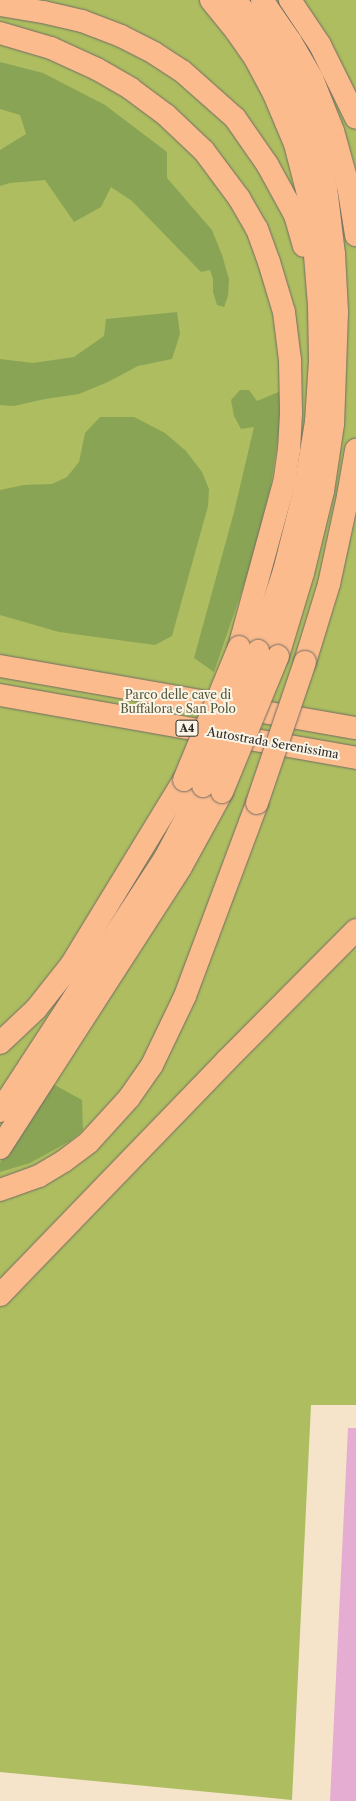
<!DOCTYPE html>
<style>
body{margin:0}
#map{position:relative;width:356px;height:1801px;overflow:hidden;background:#f6e4ca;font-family:"Libre Caslon Text",serif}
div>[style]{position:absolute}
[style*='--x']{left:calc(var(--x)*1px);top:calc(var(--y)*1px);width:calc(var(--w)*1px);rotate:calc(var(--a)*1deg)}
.green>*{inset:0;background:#adbd60}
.forest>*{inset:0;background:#8aa456}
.building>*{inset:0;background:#e6add3}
.roads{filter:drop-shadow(0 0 1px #726c63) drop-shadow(0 0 1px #726c63)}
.highway>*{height:22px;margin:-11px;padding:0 11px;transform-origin:11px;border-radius:11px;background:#fbbb8d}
.bridges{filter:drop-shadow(0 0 1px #726c63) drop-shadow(0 0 1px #726c63)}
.highway-bridge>*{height:22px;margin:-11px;padding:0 11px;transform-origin:11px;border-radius:11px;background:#fbbb8d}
span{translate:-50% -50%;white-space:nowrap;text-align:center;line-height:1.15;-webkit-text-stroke:4px #fcf5e5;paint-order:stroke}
.shield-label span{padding:1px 3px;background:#fcf5e5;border:1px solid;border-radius:3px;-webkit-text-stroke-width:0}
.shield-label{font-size:11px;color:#2b2b2b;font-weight:700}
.park-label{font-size:12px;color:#52573b}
.street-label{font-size:12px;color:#2b2b2b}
</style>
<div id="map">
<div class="green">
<div style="clip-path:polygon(0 0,356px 0,356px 1405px,311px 1405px,292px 1800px,0 1772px)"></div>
</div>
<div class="forest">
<div style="clip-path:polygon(0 62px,43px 73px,105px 105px,167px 152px,167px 178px,212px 230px,222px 255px,229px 279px,228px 296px,224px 307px,217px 305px,213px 292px,213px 279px,210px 270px,201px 272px,132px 201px,111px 187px,101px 207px,74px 222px,45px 180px,10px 183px,0 186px,0 150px,26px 134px,20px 115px,0 109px)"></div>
<div style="clip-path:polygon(177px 312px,180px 334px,172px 359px,138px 366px,108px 382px,79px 394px,45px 399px,14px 406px,0 405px,0 359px,33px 363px,74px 357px,104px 336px,106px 319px)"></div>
<div style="clip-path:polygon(240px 390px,249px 390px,257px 401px,281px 391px,281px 418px,271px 484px,255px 552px,214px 672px,194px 658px,234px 512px,254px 427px,241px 429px,234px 416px,231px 400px)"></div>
<div style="clip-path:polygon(100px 417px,134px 417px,165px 433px,186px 451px,202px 472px,209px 489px,208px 506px,172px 636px,155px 645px,59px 632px,0 615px,0 490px,24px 485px,52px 484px,67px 477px,79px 462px,85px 433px)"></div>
<div style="clip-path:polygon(51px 1083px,82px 1100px,83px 1130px,70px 1141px,30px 1163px,0 1172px,0 1163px)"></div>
</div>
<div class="building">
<div style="clip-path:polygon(348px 1428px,356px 1428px,356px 1801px,330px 1801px)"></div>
</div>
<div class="roads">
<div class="highway">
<div style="--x:211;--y:0;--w:40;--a:51"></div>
<div style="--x:236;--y:31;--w:35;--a:55"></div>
<div style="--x:256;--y:60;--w:38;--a:62"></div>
<div style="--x:274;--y:94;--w:54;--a:67.2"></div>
<div style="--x:295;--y:144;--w:64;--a:75.5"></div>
<div style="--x:311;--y:206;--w:99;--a:85.4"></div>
<div style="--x:319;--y:305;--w:55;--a:89"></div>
<div style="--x:320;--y:360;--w:62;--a:93.7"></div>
<div style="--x:316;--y:422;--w:67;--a:99.5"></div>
<div style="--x:305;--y:488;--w:86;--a:104.2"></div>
<div style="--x:284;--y:571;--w:84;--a:108"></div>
<div style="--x:235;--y:0;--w:26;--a:51"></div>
<div style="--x:251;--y:20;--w:40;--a:55.1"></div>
<div style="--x:274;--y:53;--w:42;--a:61.6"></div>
<div style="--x:294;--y:90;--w:52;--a:68.4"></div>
<div style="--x:313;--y:138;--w:51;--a:75.1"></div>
<div style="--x:326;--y:187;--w:67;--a:83.2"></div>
<div style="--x:334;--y:254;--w:58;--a:87"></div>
<div style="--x:337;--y:312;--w:112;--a:92"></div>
<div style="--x:333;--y:424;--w:68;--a:98.5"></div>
<div style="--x:323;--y:491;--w:84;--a:103.7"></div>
<div style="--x:303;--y:573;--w:87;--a:106.8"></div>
<div style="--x:262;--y:0;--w:51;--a:55.4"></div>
<div style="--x:291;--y:42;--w:42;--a:59.7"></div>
<div style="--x:312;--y:78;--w:57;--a:68.4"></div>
<div style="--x:333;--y:131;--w:56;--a:74.5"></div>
<div style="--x:348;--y:185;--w:51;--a:80.9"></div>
<div style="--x:290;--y:0;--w:54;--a:56.3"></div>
<div style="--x:320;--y:45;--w:81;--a:63.7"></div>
<div style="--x:0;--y:5;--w:44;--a:9.2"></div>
<div style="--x:43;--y:12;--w:40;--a:13"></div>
<div style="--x:82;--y:21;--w:42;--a:21"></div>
<div style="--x:121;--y:36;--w:37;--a:27"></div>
<div style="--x:154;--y:53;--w:33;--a:33"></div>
<div style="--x:182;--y:71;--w:71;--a:41.6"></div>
<div style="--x:235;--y:118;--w:56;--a:55.2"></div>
<div style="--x:267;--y:164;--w:58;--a:61.2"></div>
<div style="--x:295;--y:215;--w:32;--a:74"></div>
<div style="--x:0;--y:33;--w:53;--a:16.4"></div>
<div style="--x:51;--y:48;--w:51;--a:24.5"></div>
<div style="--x:97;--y:69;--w:39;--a:30"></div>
<div style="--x:131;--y:89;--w:44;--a:36.6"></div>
<div style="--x:166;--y:115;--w:52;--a:43.5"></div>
<div style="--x:204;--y:151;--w:59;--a:53.3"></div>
<div style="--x:239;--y:198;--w:36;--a:60"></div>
<div style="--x:257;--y:229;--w:35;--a:70"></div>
<div style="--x:269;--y:262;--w:52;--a:73.3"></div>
<div style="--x:284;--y:312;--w:48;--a:82.9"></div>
<div style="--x:290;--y:360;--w:53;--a:88.9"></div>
<div style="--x:291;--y:413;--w:36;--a:93"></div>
<div style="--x:289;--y:449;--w:34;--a:98"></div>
<div style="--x:284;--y:483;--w:170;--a:105.3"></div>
<div style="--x:305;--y:662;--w:82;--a:-72.9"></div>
<div style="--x:329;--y:584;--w:90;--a:-77.8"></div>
<div style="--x:348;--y:496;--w:47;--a:-80.1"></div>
<div style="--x:0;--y:666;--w:361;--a:9.9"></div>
<div style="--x:0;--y:695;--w:362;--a:10"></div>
<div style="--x:0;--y:1043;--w:50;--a:-43.4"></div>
<div style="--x:36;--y:1009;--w:56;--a:-51.5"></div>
<div style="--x:71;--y:965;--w:217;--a:-58.6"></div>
<div style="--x:0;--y:1111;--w:302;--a:-56.9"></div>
<div style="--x:165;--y:858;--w:81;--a:-62.2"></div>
<div style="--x:0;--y:1148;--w:334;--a:-57.2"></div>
<div style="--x:181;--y:867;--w:85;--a:-61.3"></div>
<div style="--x:0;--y:1190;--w:41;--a:-19.7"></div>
<div style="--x:39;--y:1176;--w:29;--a:-31"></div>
<div style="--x:64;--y:1161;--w:31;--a:-37"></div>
<div style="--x:89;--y:1142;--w:59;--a:-47.7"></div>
<div style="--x:129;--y:1098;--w:40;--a:-55.1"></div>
<div style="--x:152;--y:1065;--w:76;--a:-64.4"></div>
<div style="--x:185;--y:996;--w:206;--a:-69.5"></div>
<div style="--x:0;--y:1295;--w:327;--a:-46"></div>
<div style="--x:227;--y:1060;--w:183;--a:-45.2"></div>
</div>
</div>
<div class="bridges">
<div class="highway-bridge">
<div style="--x:184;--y:780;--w:144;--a:-67.5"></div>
<div style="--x:203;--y:786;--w:146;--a:-67.8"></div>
<div style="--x:222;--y:792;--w:147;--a:-67.6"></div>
<div style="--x:257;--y:803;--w:149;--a:-71.2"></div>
</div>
</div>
<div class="shield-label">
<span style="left:187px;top:728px">A4</span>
</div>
<div class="park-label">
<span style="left:178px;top:702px">Parco delle cave di<br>Buffalora e San Polo</span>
</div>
<div class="street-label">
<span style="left:273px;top:743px;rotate:10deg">Autostrada Serenissima</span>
</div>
</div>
